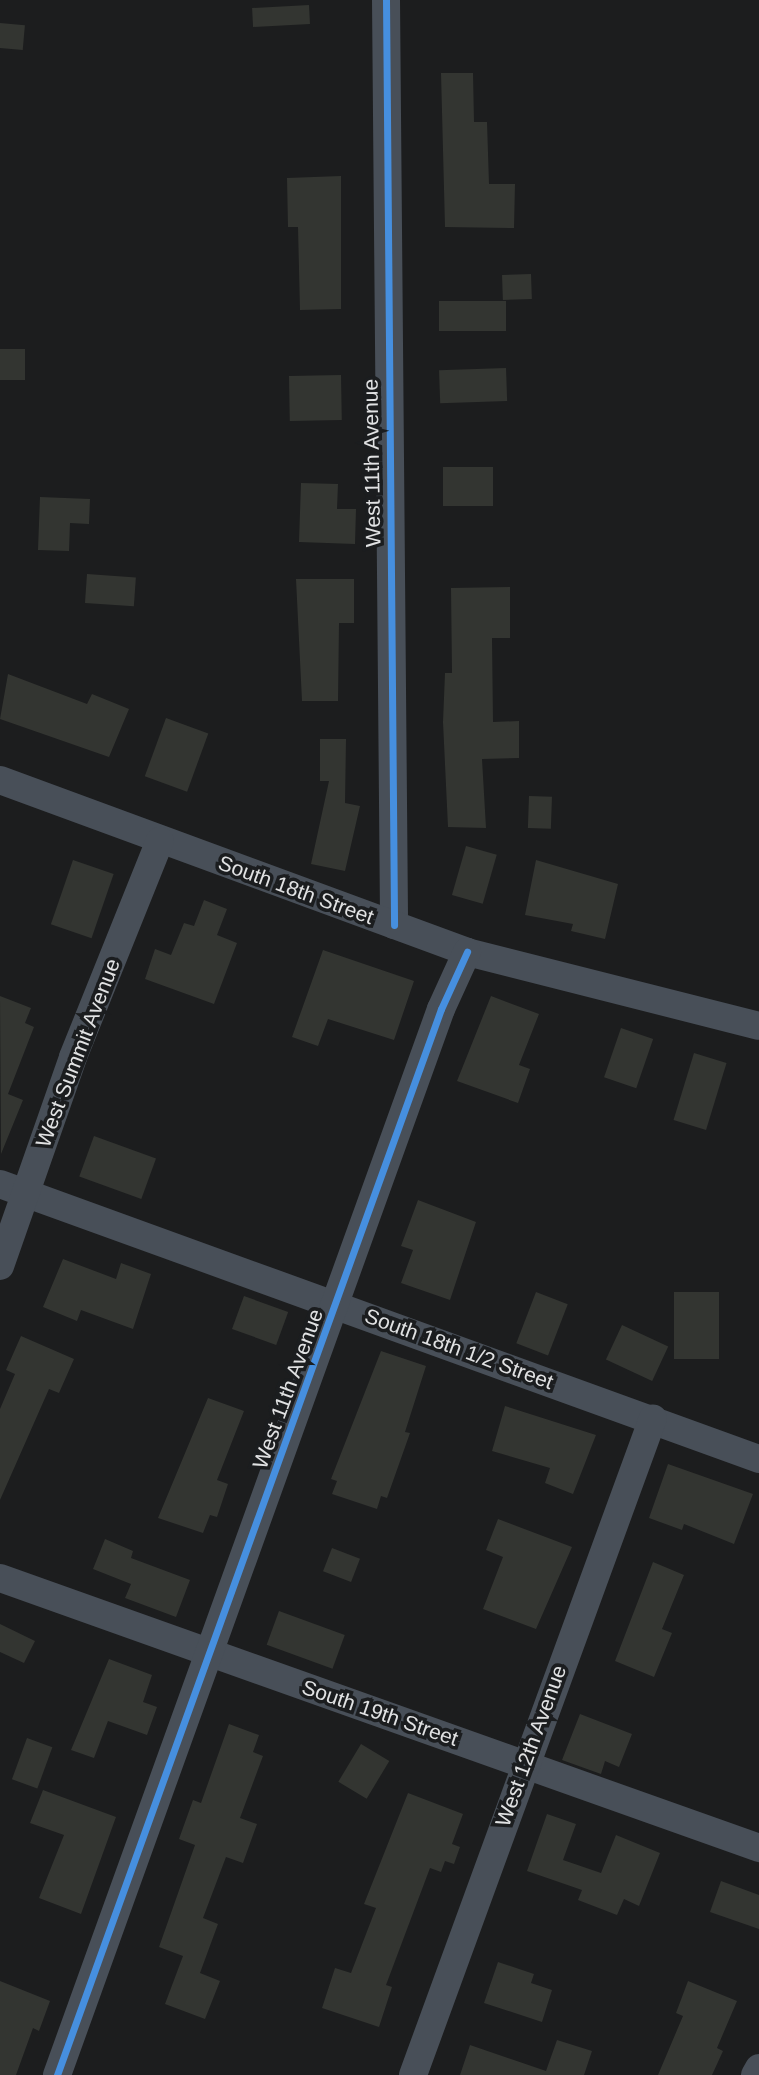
<!DOCTYPE html>
<style>
body{margin:0}
#map{position:relative;width:759px;height:2075px;overflow:hidden;background:#1c1d1e;font-family:Arial,sans-serif}
div>[style]{position:absolute}
[style*='--x']{left:calc(var(--x)*1px);top:calc(var(--y)*1px);width:calc(var(--w)*1px);rotate:calc(var(--a)*1deg)}
.building>*{inset:0;background:#333531;transform-origin:0 0}
.street>*{height:28px;margin:-14px;padding:0 14px;transform-origin:14px;border-radius:14px;background:#484f58}
.cycleway>*{height:7px;margin:-3.5px;padding:0 3.5px;transform-origin:3.5px;border-radius:3.5px;background:#468fdf}
span{translate:-50% -50%;white-space:nowrap;text-align:center;line-height:1.15;-webkit-text-stroke:7px #1b1d1f;paint-order:stroke}
.street-label{font-size:21px;color:#e1e2e3}
</style>
<div id="map">
<div class="building">
<div style="left:309px;top:5px;width:19px;height:57px;rotate:87deg"></div>
<div style="left:0;top:23px;width:25px;height:25px;rotate:5deg"></div>
<div style="clip-path:polygon(441px 73px,473px 73px,474px 122px,487px 122px,489px 184px,515px 184px,514px 228px,445px 227px)"></div>
<div style="clip-path:polygon(341px 176px,341px 309px,300px 310px,298px 227px,288px 227px,287px 178px)"></div>
<div style="left:531px;top:274px;width:25px;height:29px;rotate:88deg"></div>
<div style="left:439px;top:301px;width:67px;height:30px"></div>
<div style="left:0;top:349px;width:25px;height:31px"></div>
<div style="left:506px;top:368px;width:33px;height:67px;rotate:88deg"></div>
<div style="left:341px;top:375px;width:45px;height:52px;rotate:89deg"></div>
<div style="left:443px;top:467px;width:50px;height:39px"></div>
<div style="clip-path:polygon(301px 483px,338px 484px,337px 509px,356px 509px,355px 544px,299px 542px)"></div>
<div style="clip-path:polygon(40px 497px,90px 499px,89px 524px,70px 523px,69px 551px,38px 550px)"></div>
<div style="left:87px;top:574px;width:49px;height:29px;rotate:4deg"></div>
<div style="clip-path:polygon(296px 579px,354px 579px,354px 623px,339px 623px,338px 701px,302px 701px)"></div>
<div style="clip-path:polygon(510px 587px,510px 638px,492px 638px,493px 722px,519px 721px,519px 758px,482px 759px,486px 828px,448px 827px,443px 722px,445px 673px,452px 673px,451px 588px)"></div>
<div style="clip-path:polygon(8px 674px,87px 704px,92px 694px,129px 709px,109px 757px,0 719px)"></div>
<div style="left:166px;top:718px;width:45px;height:62px;rotate:20deg"></div>
<div style="clip-path:polygon(320px 739px,346px 739px,345px 803px,360px 806px,345px 871px,311px 864px,329px 781px,320px 781px)"></div>
<div style="left:529px;top:796px;width:23px;height:32px;rotate:2deg"></div>
<div style="left:466px;top:846px;width:32px;height:51px;rotate:16deg"></div>
<div style="left:73px;top:860px;width:43px;height:68px;rotate:19deg"></div>
<div style="clip-path:polygon(536px 860px,618px 884px,605px 939px,571px 931px,573px 924px,525px 915px)"></div>
<div style="clip-path:polygon(204px 900px,227px 909px,217px 935px,237px 943px,214px 1004px,145px 979px,155px 949px,171px 955px,184px 923px,194px 926px)"></div>
<div style="clip-path:polygon(323px 950px,414px 981px,394px 1040px,328px 1019px,318px 1046px,292px 1037px)"></div>
<div style="clip-path:polygon(0 996px,31px 1008px,25px 1023px,34px 1027px,8px 1094px,23px 1100px,1px 1154px)"></div>
<div style="clip-path:polygon(491px 996px,539px 1014px,519px 1065px,530px 1069px,518px 1103px,457px 1081px)"></div>
<div style="left:621px;top:1028px;width:34px;height:52px;rotate:19deg"></div>
<div style="left:694px;top:1053px;width:34px;height:70px;rotate:17deg"></div>
<div style="left:94px;top:1136px;width:66px;height:43px;rotate:20deg"></div>
<div style="clip-path:polygon(418px 1200px,476px 1222px,450px 1300px,401px 1283px,413px 1250px,401px 1246px)"></div>
<div style="clip-path:polygon(63px 1259px,116px 1279px,121px 1263px,151px 1274px,133px 1329px,81px 1310px,77px 1321px,43px 1307px)"></div>
<div style="left:536px;top:1292px;width:34px;height:55px;rotate:21deg"></div>
<div style="left:674px;top:1292px;width:45px;height:67px"></div>
<div style="left:244px;top:1296px;width:47px;height:35px;rotate:20deg"></div>
<div style="left:622px;top:1325px;width:51px;height:38px;rotate:25deg"></div>
<div style="clip-path:polygon(21px 1336px,74px 1359px,59px 1393px,49px 1389px,0 1500px,0 1409px,15px 1374px,6px 1370px)"></div>
<div style="clip-path:polygon(381px 1351px,426px 1366px,405px 1432px,410px 1433px,387px 1498px,381px 1496px,377px 1509px,332px 1494px,337px 1481px,331px 1479px)"></div>
<div style="clip-path:polygon(208px 1398px,244px 1411px,217px 1480px,228px 1484px,217px 1517px,210px 1515px,203px 1533px,158px 1518px)"></div>
<div style="clip-path:polygon(505px 1406px,596px 1435px,573px 1494px,545px 1483px,550px 1468px,492px 1451px)"></div>
<div style="clip-path:polygon(668px 1464px,753px 1494px,734px 1544px,684px 1524px,682px 1530px,649px 1518px)"></div>
<div style="clip-path:polygon(498px 1519px,572px 1547px,536px 1629px,483px 1609px,503px 1557px,486px 1550px)"></div>
<div style="clip-path:polygon(105px 1539px,133px 1551px,131px 1558px,190px 1580px,176px 1617px,125px 1598px,131px 1584px,93px 1569px)"></div>
<div style="left:332px;top:1548px;width:30px;height:25px;rotate:21deg"></div>
<div style="clip-path:polygon(653px 1562px,684px 1575px,662px 1629px,672px 1633px,654px 1677px,615px 1661px)"></div>
<div style="left:279px;top:1611px;width:70px;height:36px;rotate:20deg"></div>
<div style="clip-path:polygon(0 1624px,35px 1641px,24px 1663px,0 1652px)"></div>
<div style="clip-path:polygon(109px 1659px,152px 1675px,143px 1702px,157px 1707px,147px 1735px,108px 1721px,94px 1758px,71px 1750px)"></div>
<div style="clip-path:polygon(580px 1714px,632px 1734px,619px 1767px,605px 1761px,601px 1774px,562px 1760px)"></div>
<div style="clip-path:polygon(229px 1724px,259px 1735px,253px 1752px,263px 1756px,240px 1818px,257px 1824px,243px 1863px,226px 1857px,203px 1918px,218px 1924px,200px 1973px,220px 1981px,205px 2019px,165px 2004px,183px 1956px,159px 1947px,195px 1845px,179px 1839px,193px 1800px,201px 1803px)"></div>
<div style="left:27px;top:1738px;width:27px;height:44px;rotate:20deg"></div>
<div style="left:361px;top:1744px;width:33px;height:44px;rotate:31deg"></div>
<div style="clip-path:polygon(43px 1790px,116px 1817px,81px 1914px,39px 1898px,64px 1835px,30px 1823px)"></div>
<div style="clip-path:polygon(408px 1793px,463px 1814px,452px 1844px,460px 1847px,454px 1864px,445px 1861px,441px 1872px,430px 1868px,386px 1985px,392px 1987px,379px 2027px,322px 2008px,335px 1968px,351px 1973px,376px 1908px,364px 1904px)"></div>
<div style="clip-path:polygon(547px 1814px,576px 1824px,563px 1860px,601px 1873px,616px 1835px,660px 1853px,639px 1906px,624px 1899px,617px 1915px,578px 1900px,582px 1890px,527px 1871px)"></div>
<div style="clip-path:polygon(721px 1881px,759px 1895px,759px 1929px,710px 1912px)"></div>
<div style="clip-path:polygon(498px 1962px,534px 1974px,531px 1983px,552px 1990px,542px 2022px,484px 2003px)"></div>
<div style="clip-path:polygon(0 1981px,50px 2001px,39px 2031px,33px 2028px,16px 2075px,0 2075px)"></div>
<div style="clip-path:polygon(688px 1981px,737px 2001px,717px 2048px,723px 2051px,712px 2075px,658px 2075px,683px 2016px,676px 2013px)"></div>
<div style="clip-path:polygon(557px 2040px,592px 2051px,584px 2075px,460px 2075px,470px 2045px,546px 2071px)"></div>
</div>
<div class="street">
<div style="--x:386;--y:0;--w:925;--a:89.5"></div>
<div style="--x:0;--y:780;--w:498;--a:20.2"></div>
<div style="--x:467;--y:952;--w:301;--a:14.2"></div>
<div style="--x:0;--y:1184;--w:807;--a:19.92"></div>
<div style="--x:0;--y:1266;--w:221;--a:-70.7"></div>
<div style="--x:73;--y:1057;--w:233;--a:-68.1"></div>
<div style="--x:0;--y:1578;--w:806;--a:19.58"></div>
<div style="--x:57;--y:2075;--w:1133;--a:-70.19"></div>
<div style="--x:441;--y:1009;--w:63;--a:-65.5"></div>
<div style="--x:413;--y:2075;--w:699;--a:-69.93"></div>
<div style="--x:755;--y:2075;--w:8;--a:-60"></div>
</div>
<div class="cycleway">
<div style="--x:386;--y:0;--w:925;--a:89.5"></div>
<div style="--x:57;--y:2075;--w:1133;--a:-70.19"></div>
<div style="--x:441;--y:1009;--w:63;--a:-65.5"></div>
</div>
<div class="street-label">
<span style="left:372px;top:463px;rotate:-91deg">West 11th Avenue</span>
<span style="left:296px;top:890px;rotate:20deg">South 18th Street</span>
<span style="left:78px;top:1053px;rotate:-69deg">West Summit Avenue</span>
<span style="left:459px;top:1349px;rotate:20deg">South 18th 1/2 Street</span>
<span style="left:288px;top:1389px;rotate:-70deg">West 11th Avenue</span>
<span style="left:380px;top:1713px;rotate:19deg">South 19th Street</span>
<span style="left:531px;top:1746px;rotate:-70deg">West 12th Avenue</span>
</div>
</div>
